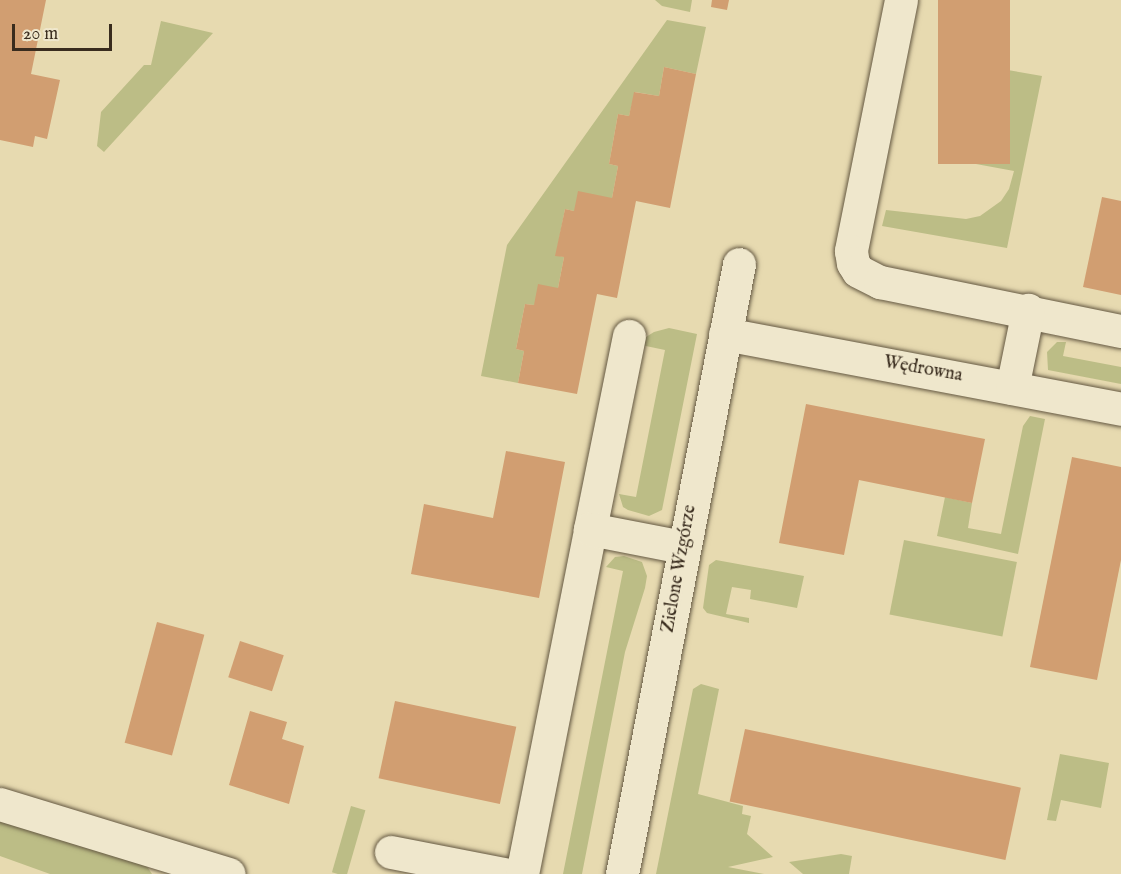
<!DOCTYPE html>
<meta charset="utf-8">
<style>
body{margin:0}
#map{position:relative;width:1121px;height:874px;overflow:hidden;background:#e7dab0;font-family:"IM FELL English",serif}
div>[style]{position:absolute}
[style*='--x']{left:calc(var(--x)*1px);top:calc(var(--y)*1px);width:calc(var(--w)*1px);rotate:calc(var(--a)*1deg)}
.green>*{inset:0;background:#bcbd86;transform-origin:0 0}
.building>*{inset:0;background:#d19e71;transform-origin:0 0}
.roads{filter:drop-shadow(0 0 2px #645842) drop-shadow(0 0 2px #645842)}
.minor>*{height:33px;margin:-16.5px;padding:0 16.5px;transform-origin:16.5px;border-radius:16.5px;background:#efe7cc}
span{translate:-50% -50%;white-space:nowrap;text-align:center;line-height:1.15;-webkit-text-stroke:5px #efe7cc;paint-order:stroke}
.street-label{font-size:18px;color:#392c1e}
.scale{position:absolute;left:12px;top:24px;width:100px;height:27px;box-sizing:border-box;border:3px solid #392c1e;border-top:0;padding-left:8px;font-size:18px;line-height:21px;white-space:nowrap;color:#392c1e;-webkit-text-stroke:4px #efe7cc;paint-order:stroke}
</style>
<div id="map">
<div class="green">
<div style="clip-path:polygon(655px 0,692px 0,690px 12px,662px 6px)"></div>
<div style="clip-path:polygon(667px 20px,706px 27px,696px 74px,664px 67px,659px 96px,635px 92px,629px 116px,618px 114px,609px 164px,618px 166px,612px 198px,574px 211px,565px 209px,556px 255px,564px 257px,558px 288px,534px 305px,525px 304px,516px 349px,524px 351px,518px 383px,481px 376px,507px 245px)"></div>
<div style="clip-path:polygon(161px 21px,213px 33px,104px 152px,97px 146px,101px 112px,144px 65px,151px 65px)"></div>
<div style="clip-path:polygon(996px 68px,1042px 76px,1007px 248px,882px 226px,886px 210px,966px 219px,980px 216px,1001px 201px,1009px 189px,1014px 171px,976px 164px)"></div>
<div style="clip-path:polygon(669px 328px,697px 334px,662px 510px,649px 516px,628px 510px,623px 507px,619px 494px,636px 497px,665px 350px,641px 345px,641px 340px,654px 332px)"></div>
<div style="clip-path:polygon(1057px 342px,1066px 342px,1063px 356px,1121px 367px,1121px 384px,1048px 370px,1047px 352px)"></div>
<div style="clip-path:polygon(1030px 416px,1045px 419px,1018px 554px,937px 536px,945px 497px,972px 503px,968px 528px,1001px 534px,1023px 426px)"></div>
<div style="left:904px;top:540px;width:115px;height:76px;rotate:11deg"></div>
<div style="clip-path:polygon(624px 556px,642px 562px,647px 576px,645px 588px,625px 652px,582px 874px,563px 874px,623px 571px,606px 567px,615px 557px)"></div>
<div style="clip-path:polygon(716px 560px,804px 576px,797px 608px,750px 599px,751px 590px,732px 587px,726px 614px,749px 618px,749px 623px,707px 613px,703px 608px,709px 565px)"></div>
<div style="clip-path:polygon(701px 684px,719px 689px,698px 794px,743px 806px,742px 814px,751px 816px,747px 834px,773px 857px,728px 867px,764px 874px,656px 874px,693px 689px)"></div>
<div style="clip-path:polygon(1060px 754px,1109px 763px,1101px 808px,1061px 800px,1056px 821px,1047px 820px)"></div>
<div style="left:351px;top:806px;width:15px;height:69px;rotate:16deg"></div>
<div style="clip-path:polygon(0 819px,144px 862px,152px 874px,50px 874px,0 856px)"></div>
<div style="clip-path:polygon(841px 854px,852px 856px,849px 874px,803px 874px,789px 862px)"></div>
</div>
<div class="building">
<div style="clip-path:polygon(0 0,46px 0,31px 74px,60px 80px,47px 139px,35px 136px,33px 147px,0 140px)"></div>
<div style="clip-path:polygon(712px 0,729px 0,727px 10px,711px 7px)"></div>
<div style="left:938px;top:0;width:72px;height:164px"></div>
<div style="clip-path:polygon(664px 67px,696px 74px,670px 208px,636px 201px,617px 298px,597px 294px,577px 394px,518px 383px,524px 351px,516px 349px,525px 304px,534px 305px,538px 284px,558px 288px,564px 257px,555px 256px,565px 209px,574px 211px,578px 191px,612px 198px,618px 166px,609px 164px,618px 114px,629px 116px,634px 92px,659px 96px)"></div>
<div style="clip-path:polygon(1102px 197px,1121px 201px,1121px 295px,1083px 287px)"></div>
<div style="clip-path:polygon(806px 404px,985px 439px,972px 503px,859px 480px,844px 555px,779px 543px)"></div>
<div style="clip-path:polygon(506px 451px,565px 462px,539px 598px,411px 574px,424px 504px,493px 518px)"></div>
<div style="clip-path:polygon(1072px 457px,1121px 467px,1121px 560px,1097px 680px,1030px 667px)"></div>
<div style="left:157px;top:622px;width:49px;height:125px;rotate:15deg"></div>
<div style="left:240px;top:641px;width:46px;height:38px;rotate:18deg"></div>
<div style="left:395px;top:701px;width:124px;height:79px;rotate:12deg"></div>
<div style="clip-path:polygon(250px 711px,287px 722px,282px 739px,304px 746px,289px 804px,229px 785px)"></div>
<div style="left:745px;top:729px;width:282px;height:74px;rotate:12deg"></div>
</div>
<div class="roads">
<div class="minor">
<div style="--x:901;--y:0;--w:256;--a:101.3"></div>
<div style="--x:851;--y:251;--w:12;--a:81"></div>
<div style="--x:853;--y:263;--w:9;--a:58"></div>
<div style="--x:858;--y:271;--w:25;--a:27"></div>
<div style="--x:880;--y:282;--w:246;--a:11.5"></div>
<div style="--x:725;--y:334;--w:403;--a:10.7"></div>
<div style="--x:1012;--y:388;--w:80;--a:-78.4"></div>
<div style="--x:590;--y:529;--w:197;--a:-78.6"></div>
<div style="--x:0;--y:804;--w:239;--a:17"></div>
<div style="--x:391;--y:852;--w:115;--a:11"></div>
<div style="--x:522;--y:874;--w:352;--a:-78.8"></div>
<div style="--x:590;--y:529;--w:95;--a:11"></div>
<div style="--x:622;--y:874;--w:621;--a:-79.14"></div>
</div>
</div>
<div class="street-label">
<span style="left:923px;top:370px;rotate:10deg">Wędrowna</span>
<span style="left:680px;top:569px;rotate:-80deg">Zielone Wzgórze</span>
</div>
<div class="scale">20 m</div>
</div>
